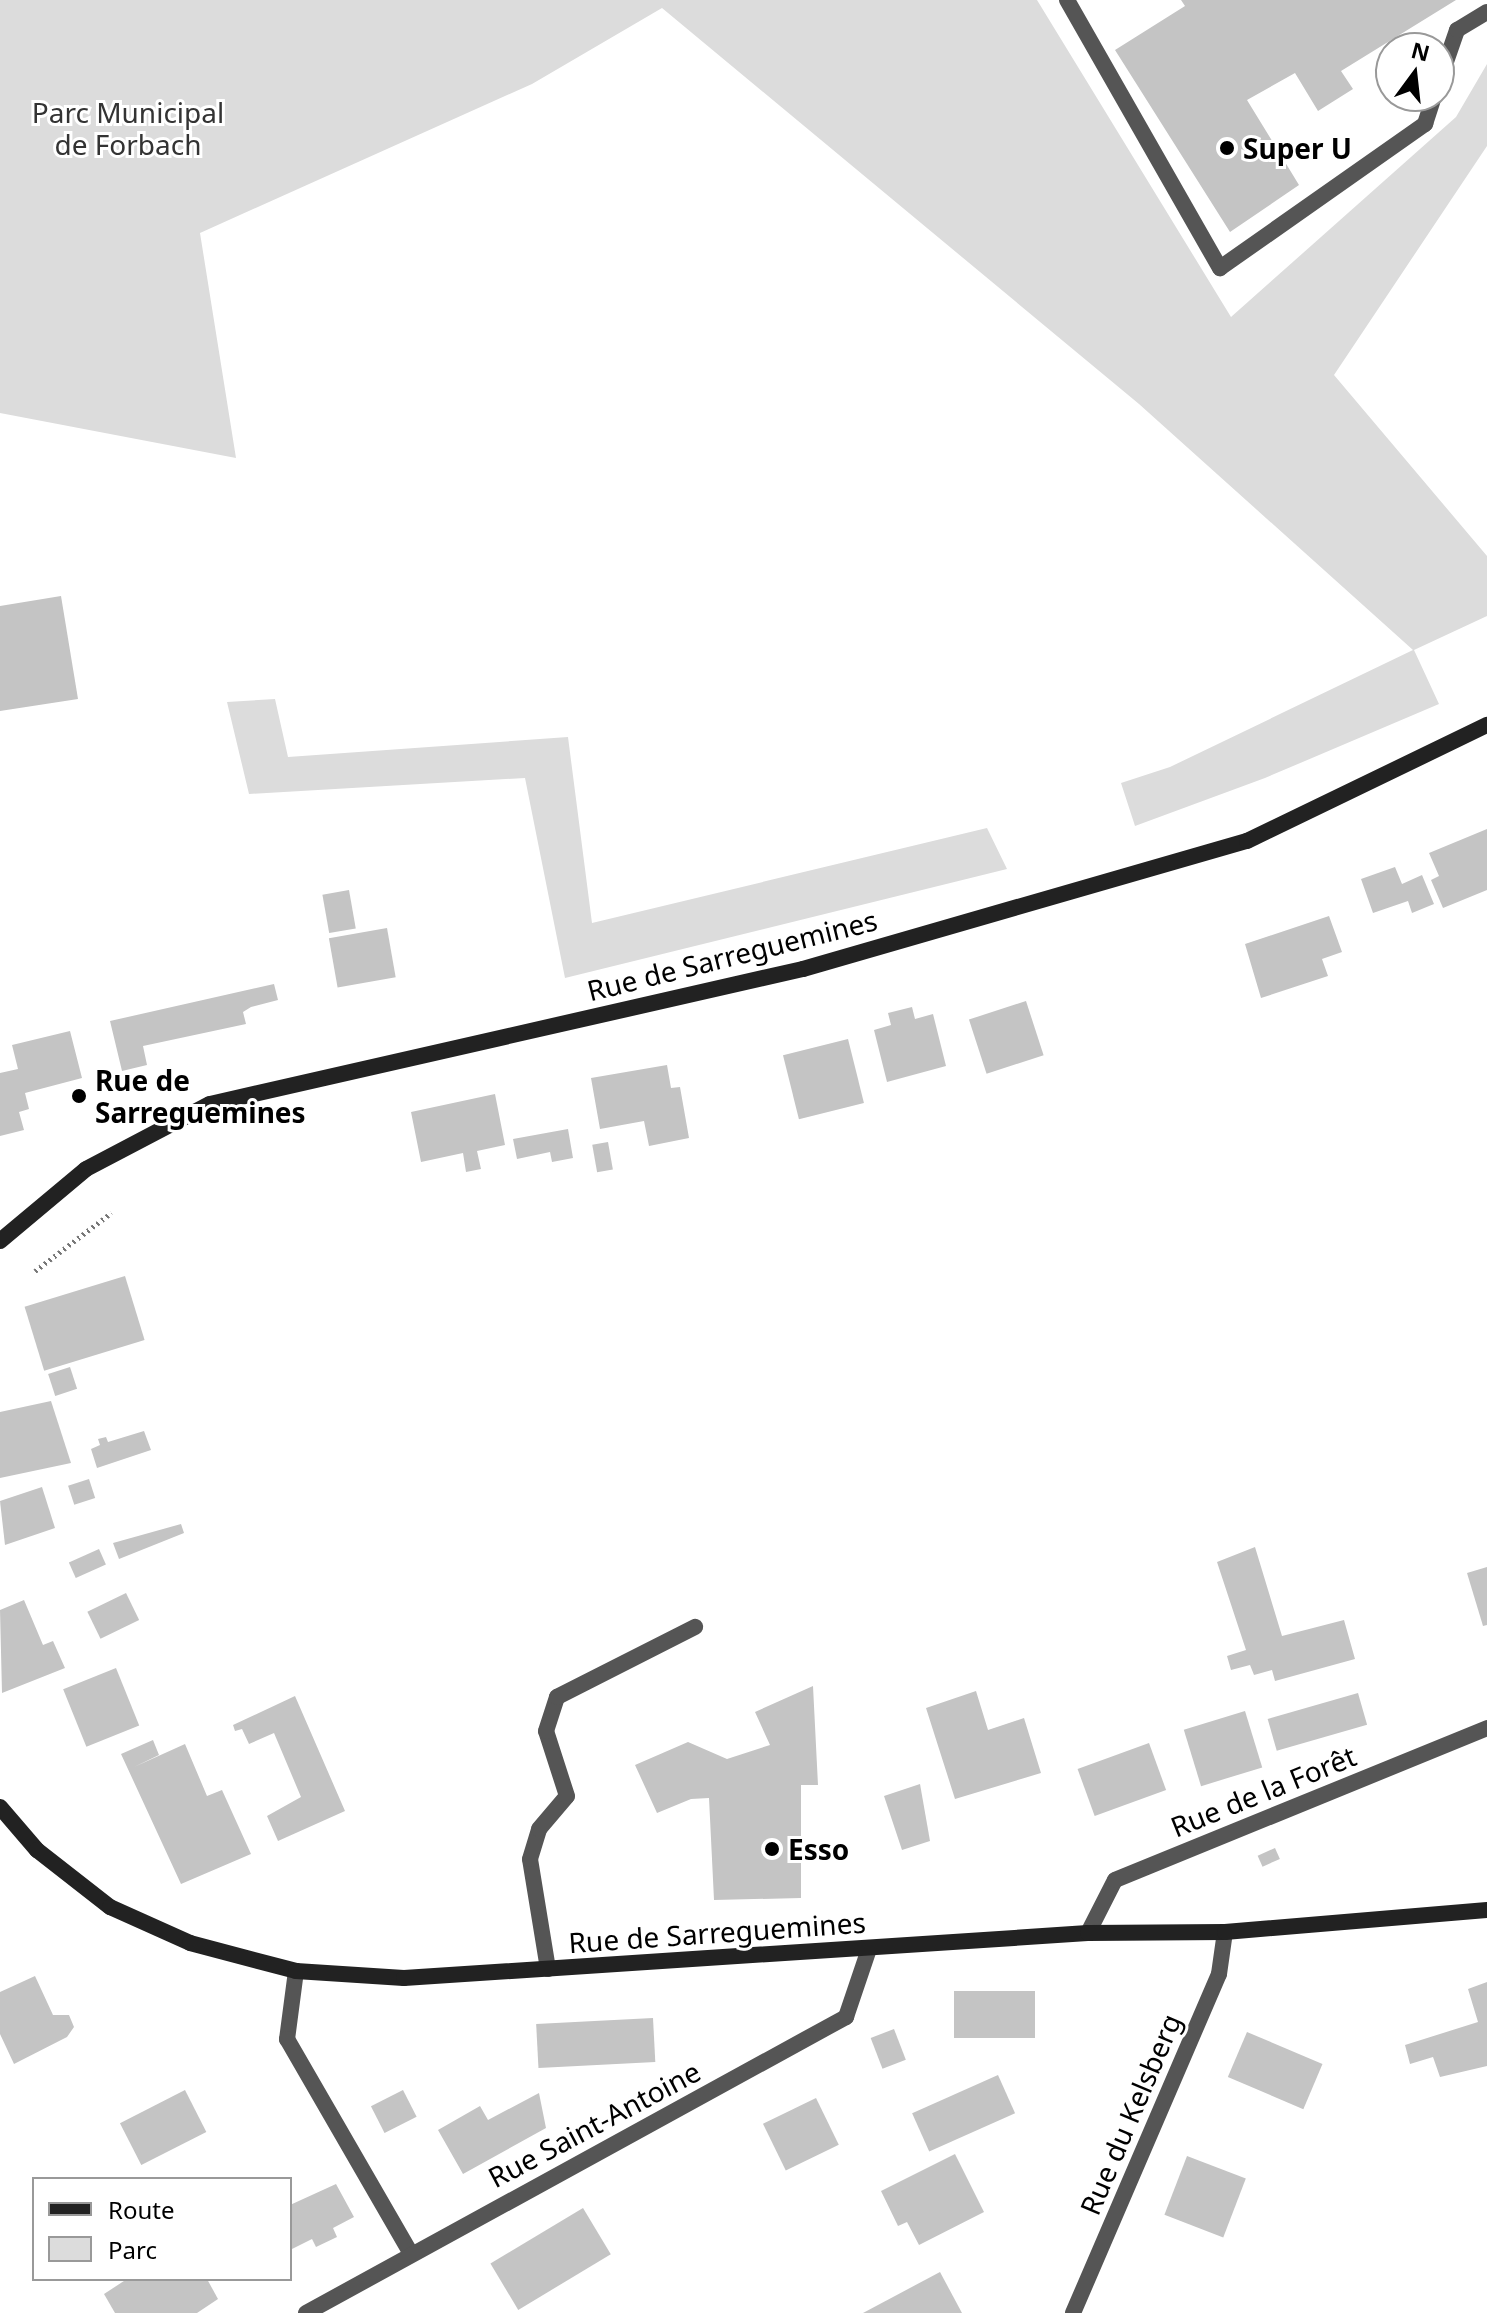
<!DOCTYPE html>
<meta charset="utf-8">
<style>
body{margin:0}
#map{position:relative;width:1487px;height:2313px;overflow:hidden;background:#fff;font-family:"Noto Sans",sans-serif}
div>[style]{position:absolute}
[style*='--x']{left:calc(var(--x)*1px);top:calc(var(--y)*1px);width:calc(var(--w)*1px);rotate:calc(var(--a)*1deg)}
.green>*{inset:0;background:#dcdcdc}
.building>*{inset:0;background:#c4c4c4;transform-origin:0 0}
.path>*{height:5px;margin-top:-2.5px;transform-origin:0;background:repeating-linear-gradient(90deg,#777 0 2px,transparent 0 6px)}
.lane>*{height:16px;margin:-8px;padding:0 8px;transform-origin:8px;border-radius:8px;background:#555}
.street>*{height:16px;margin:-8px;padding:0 8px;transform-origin:8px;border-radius:8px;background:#555}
.secondary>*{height:16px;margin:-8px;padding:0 8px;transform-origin:8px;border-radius:8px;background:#222}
.dots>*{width:22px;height:22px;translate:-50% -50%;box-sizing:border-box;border:4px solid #fff;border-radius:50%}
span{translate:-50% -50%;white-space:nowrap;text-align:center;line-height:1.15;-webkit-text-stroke:6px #fff;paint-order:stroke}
.park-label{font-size:28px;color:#333}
.poi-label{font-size:28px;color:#000;font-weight:700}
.left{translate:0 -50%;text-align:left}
.street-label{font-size:28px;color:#000}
.legend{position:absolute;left:32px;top:2177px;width:260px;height:104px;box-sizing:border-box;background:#fff;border:2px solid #999;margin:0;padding:10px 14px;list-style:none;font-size:24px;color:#000}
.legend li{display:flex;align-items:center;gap:16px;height:40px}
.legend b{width:40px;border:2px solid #999}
.north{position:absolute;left:1375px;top:32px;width:80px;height:80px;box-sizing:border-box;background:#fff;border:2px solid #999;border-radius:50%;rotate:15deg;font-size:22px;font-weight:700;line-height:32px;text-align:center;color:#000}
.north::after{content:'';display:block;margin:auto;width:28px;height:36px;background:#000;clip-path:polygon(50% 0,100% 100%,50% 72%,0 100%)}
</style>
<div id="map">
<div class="green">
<div style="clip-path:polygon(0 0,1037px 0,1231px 317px,1456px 117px,1487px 64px,1487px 146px,1334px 375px,1487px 556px,1487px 616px,1414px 650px,1439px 704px,1265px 778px,1135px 826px,1121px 783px,1170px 767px,1413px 650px,1139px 404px,662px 8px,532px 84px,200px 233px,236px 458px,0 413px)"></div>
<div style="clip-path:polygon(275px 699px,288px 757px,568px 737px,592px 923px,987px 828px,1007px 869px,565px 978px,525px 778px,249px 794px,227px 702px)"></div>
</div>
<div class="building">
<div style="clip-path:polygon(1181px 0,1456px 0,1341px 71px,1353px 89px,1318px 111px,1295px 73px,1247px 100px,1299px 185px,1230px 232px,1115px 50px,1185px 6px)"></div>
<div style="clip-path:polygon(61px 596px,78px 699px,0 711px,0 606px)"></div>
<div style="clip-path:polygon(1487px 829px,1487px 890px,1443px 908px,1431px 880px,1439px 876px,1429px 853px)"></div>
<div style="clip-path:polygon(1395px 867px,1402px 884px,1422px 875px,1434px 904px,1412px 913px,1408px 901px,1373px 913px,1361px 879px)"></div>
<div style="left:349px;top:890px;width:39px;height:27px;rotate:80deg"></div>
<div style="clip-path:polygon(1329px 916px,1342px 952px,1322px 959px,1328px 976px,1261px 998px,1245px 944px)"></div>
<div style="left:387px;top:928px;width:50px;height:59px;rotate:80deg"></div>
<div style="clip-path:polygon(274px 984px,278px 1000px,251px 1007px,243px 1012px,246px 1024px,143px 1046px,147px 1065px,122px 1071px,110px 1021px)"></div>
<div style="left:1026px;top:1001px;width:57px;height:60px;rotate:72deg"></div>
<div style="clip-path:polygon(912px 1007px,915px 1019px,933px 1014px,946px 1066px,887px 1082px,874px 1030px,891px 1025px,888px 1013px)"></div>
<div style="clip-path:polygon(70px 1031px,82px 1078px,25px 1093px,29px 1109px,19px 1112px,24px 1130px,0 1136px,0 1073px,18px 1069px,12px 1045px)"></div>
<div style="left:848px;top:1039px;width:66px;height:67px;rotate:76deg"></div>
<div style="clip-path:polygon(667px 1065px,671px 1088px,680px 1087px,689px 1138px,649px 1146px,644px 1121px,600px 1129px,591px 1078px)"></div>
<div style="clip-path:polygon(495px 1094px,505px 1145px,477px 1151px,481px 1169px,466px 1172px,463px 1153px,421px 1162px,411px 1112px)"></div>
<div style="clip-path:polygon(568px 1129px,573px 1158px,552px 1162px,550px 1152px,517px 1159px,513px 1139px)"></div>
<div style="left:608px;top:1142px;width:28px;height:16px;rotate:80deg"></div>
<div style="left:125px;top:1276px;width:67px;height:105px;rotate:73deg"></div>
<div style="left:70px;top:1367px;width:23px;height:23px;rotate:72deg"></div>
<div style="clip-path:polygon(51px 1401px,71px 1463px,0 1478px,0 1412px)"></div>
<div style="clip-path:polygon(144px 1431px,151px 1450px,97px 1468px,91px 1449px,100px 1445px,98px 1439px,106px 1437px,108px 1442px)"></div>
<div style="left:89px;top:1479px;width:20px;height:22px;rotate:72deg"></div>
<div style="clip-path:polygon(42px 1487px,55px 1528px,5px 1545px,0 1501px)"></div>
<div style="clip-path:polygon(181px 1524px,184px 1533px,119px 1559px,113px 1543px)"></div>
<div style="clip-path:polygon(1255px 1547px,1282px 1636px,1344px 1620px,1355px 1659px,1275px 1681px,1272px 1670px,1254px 1675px,1250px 1665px,1231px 1670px,1227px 1656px,1246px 1650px,1217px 1562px)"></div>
<div style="left:99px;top:1549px;width:17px;height:33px;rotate:66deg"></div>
<div style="clip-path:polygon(1487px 1567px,1487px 1625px,1483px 1626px,1467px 1573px)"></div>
<div style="left:126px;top:1593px;width:30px;height:43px;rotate:64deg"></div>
<div style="clip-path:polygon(24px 1600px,43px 1645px,53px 1641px,65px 1668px,2px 1693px,0 1610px)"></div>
<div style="left:116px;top:1668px;width:62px;height:57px;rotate:68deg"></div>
<div style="clip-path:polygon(813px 1686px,818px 1785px,801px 1785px,801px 1898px,714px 1900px,709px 1798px,691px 1799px,657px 1813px,635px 1765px,688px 1742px,727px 1759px,770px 1745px,755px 1712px)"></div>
<div style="clip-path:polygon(976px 1691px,988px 1730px,1024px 1718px,1041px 1773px,955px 1799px,926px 1708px)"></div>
<div style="left:1358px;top:1693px;width:33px;height:94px;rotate:74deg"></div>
<div style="clip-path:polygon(295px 1696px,345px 1811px,278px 1841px,267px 1816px,301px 1797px,274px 1733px,249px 1744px,242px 1729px,235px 1731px,233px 1725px)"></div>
<div style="left:1245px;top:1711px;width:59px;height:64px;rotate:73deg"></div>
<div style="clip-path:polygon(153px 1740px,159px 1755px,134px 1767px,185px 1744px,207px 1796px,222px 1790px,251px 1854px,181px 1884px,121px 1754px)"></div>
<div style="left:1149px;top:1743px;width:50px;height:76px;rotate:70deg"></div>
<div style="clip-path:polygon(920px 1784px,930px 1841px,902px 1850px,884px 1796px)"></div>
<div style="left:1275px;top:1848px;width:12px;height:19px;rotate:66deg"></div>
<div style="clip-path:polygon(35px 1976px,53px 2015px,69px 2015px,74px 2027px,67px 2037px,14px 2064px,0 2034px,0 1992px)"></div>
<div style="clip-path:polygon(1487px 1982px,1487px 2066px,1440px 2077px,1433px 2057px,1410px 2064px,1405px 2045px,1478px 2022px,1468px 1989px)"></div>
<div style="left:1035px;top:1991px;width:47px;height:81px;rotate:90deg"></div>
<div style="left:653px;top:2018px;width:44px;height:117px;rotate:87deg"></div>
<div style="left:894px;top:2029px;width:33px;height:25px;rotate:69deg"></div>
<div style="left:1247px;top:2032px;width:82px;height:49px;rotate:23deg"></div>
<div style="left:998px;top:2075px;width:42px;height:94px;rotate:66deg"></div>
<div style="left:185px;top:2090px;width:47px;height:73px;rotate:63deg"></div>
<div style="left:403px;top:2090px;width:30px;height:36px;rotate:63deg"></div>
<div style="clip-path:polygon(539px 2093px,546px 2128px,463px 2174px,438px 2130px,480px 2106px,488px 2120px)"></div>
<div style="left:816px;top:2098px;width:52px;height:59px;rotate:64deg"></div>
<div style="clip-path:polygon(955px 2154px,984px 2212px,919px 2245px,907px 2222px,898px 2226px,881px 2191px)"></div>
<div style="left:1187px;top:2156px;width:63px;height:63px;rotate:21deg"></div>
<div style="clip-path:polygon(336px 2184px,354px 2217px,333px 2228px,337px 2237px,316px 2247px,312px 2239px,290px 2250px,290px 2205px)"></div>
<div style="left:583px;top:2208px;width:54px;height:108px;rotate:59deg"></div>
<div style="clip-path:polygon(940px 2272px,962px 2313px,863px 2313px)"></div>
<div style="clip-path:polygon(127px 2279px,207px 2279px,218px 2299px,197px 2313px,115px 2313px,104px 2294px)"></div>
</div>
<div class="path">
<div style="--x:35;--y:1271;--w:96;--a:-37.3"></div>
</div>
<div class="lane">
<div style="--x:1067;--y:0;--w:309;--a:60.3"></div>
<div style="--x:1220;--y:268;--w:251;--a:-35.1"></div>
<div style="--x:1425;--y:124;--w:29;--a:-72"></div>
<div style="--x:1439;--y:82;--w:55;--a:-70.9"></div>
<div style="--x:1457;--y:30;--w:35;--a:-31"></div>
<div style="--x:548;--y:1969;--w:111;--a:-99.3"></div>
<div style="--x:530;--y:1859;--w:31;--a:-73"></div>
<div style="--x:539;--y:1829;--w:43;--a:-49.7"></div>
<div style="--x:567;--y:1796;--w:68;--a:-107.9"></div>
<div style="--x:546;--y:1731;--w:36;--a:-72"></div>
<div style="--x:557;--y:1697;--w:155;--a:-26.9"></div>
</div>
<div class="street">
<div style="--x:1088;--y:1933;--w:59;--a:-63"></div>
<div style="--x:1115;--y:1880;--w:402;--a:-22.2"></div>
<div style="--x:296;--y:1971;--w:69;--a:97.5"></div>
<div style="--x:287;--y:2039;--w:246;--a:60"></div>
<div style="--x:306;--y:2313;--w:616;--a:-28.73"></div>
<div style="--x:846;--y:2017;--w:72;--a:-71.3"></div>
<div style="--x:1073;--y:2313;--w:369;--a:-66.7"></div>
<div style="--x:1219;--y:1974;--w:42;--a:-81.9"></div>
</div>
<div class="secondary">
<div style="--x:0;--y:1241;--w:112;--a:-39.9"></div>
<div style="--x:86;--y:1169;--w:140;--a:-27.7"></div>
<div style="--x:210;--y:1104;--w:608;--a:-12.83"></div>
<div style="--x:803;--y:969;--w:462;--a:-16.1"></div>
<div style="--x:1247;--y:841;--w:267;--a:-25.8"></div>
<div style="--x:0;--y:1807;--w:57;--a:49.3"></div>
<div style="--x:37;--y:1850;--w:93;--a:38"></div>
<div style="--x:110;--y:1907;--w:88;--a:24.2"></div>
<div style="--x:190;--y:1943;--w:110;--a:14.8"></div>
<div style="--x:296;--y:1971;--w:108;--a:3.7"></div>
<div style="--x:404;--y:1978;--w:685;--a:-3.76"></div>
<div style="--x:1088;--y:1933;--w:137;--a:-0.4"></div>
<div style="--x:1225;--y:1932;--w:263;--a:-4.8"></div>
</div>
<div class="dots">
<div style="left:1227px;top:148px;background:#000"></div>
<div style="left:79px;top:1096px;background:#000"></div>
<div style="left:772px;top:1849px;background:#000"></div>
</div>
<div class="park-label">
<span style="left:128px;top:128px">Parc Municipal<br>de Forbach</span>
</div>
<div class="poi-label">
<span class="left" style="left:1243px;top:148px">Super U</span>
<span class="left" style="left:95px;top:1096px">Rue de<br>Sarreguemines</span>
<span class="left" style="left:788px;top:1849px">Esso</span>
</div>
<div class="street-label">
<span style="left:732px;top:955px;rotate:-14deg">Rue de Sarreguemines</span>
<span style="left:1263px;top:1791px;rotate:-22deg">Rue de la Forêt</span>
<span style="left:717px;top:1932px;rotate:-4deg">Rue de Sarreguemines</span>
<span style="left:1130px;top:2114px;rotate:-67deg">Rue du Kelsberg</span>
<span style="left:594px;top:2124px;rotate:-28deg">Rue Saint-Antoine</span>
</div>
<ul class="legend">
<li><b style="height:10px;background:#222"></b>Route</li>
<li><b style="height:22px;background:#dcdcdc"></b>Parc</li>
</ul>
<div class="north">N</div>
</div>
